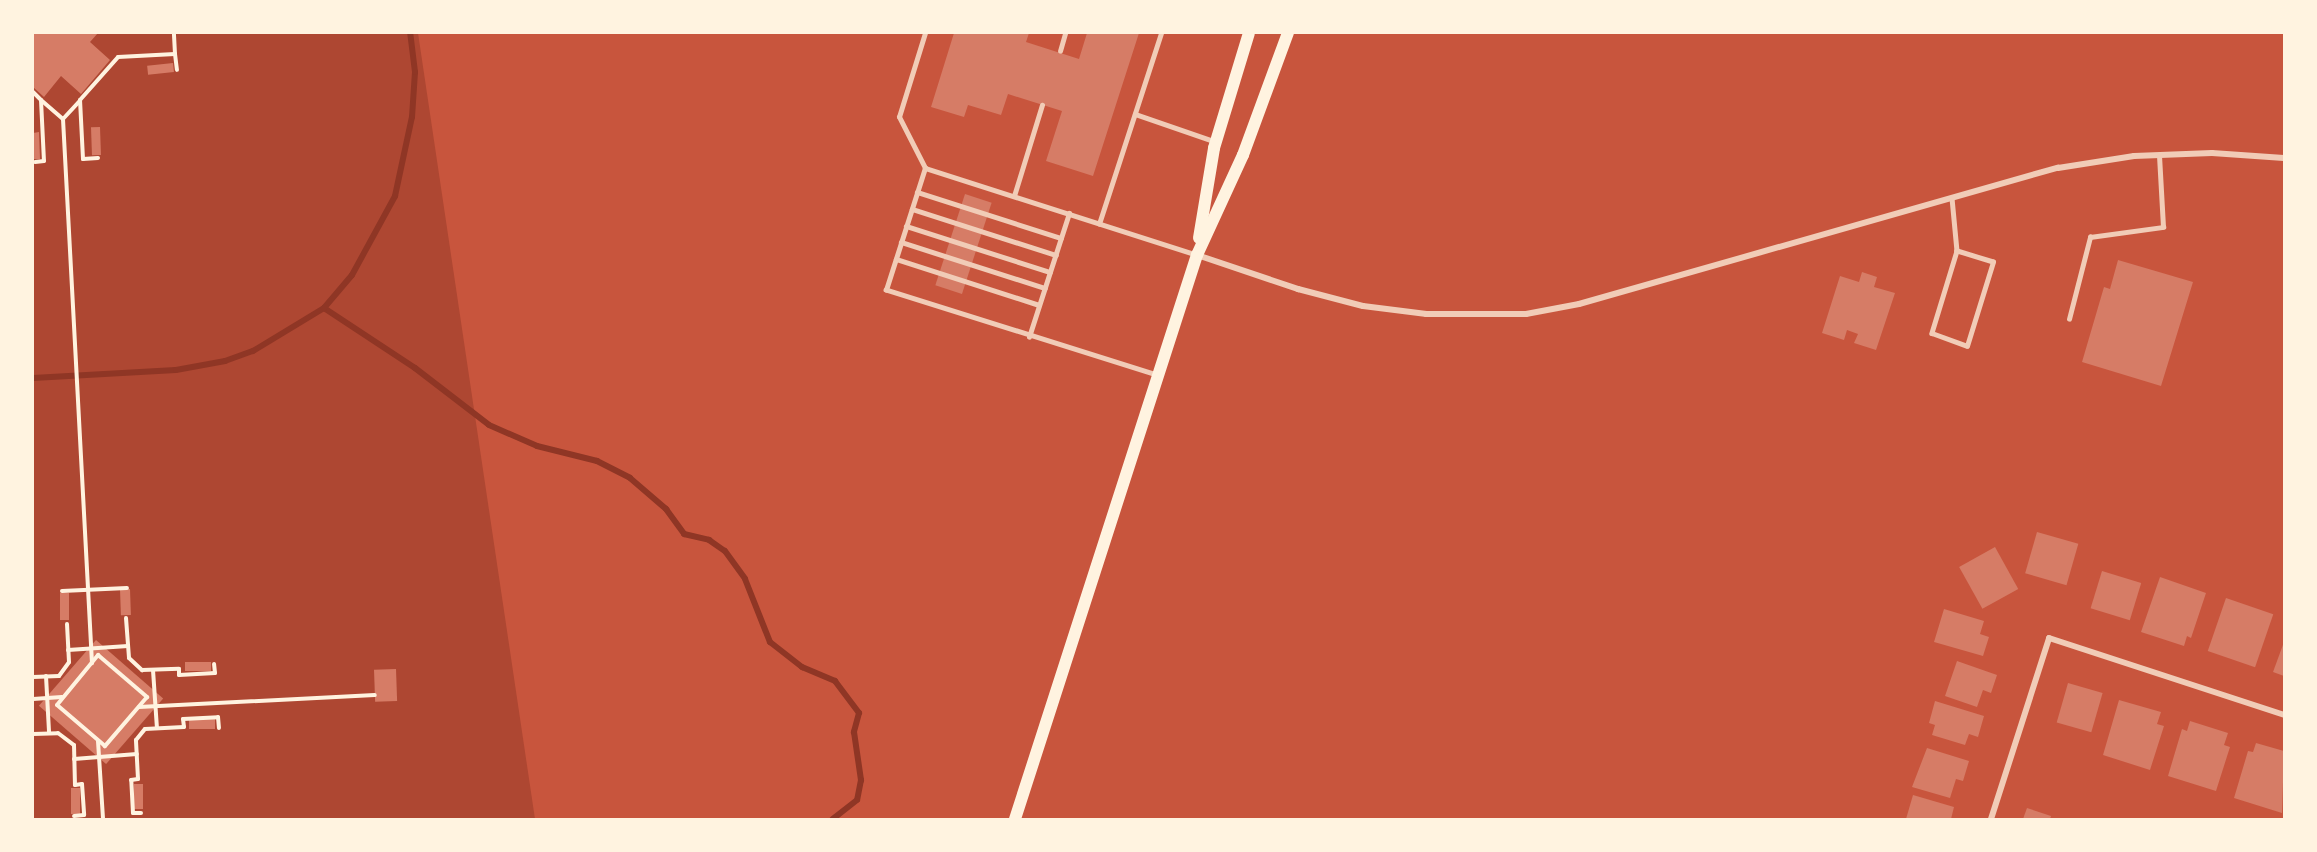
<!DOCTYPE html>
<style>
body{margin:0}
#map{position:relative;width:2317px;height:852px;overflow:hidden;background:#c8553d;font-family:Barlow,sans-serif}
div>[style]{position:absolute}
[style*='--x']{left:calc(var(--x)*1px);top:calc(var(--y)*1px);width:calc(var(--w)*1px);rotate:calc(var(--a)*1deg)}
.green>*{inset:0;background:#ae4732}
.stream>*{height:6px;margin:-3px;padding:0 3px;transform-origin:3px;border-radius:3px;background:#8f3625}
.building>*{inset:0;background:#d67c66;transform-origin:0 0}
.path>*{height:4px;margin:-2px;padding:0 2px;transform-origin:2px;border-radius:2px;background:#fff3e0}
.service>*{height:4.5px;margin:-2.25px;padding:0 2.25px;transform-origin:2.25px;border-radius:2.25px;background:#f1ccb7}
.minor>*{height:6px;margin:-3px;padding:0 3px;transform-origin:3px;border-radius:3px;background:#f1ccb7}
.secondary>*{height:12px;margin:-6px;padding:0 6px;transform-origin:6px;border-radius:6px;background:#fff3e0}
span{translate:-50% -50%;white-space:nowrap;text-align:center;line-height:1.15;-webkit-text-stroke:6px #fff3e0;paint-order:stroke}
.frame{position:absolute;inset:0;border:34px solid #fff3e0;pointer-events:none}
</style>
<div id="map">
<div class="green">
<div style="clip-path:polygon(33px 33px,418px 33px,535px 819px,33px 819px)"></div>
</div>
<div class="stream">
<div style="--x:324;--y:308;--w:109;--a:33.4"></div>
<div style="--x:415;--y:368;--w:93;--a:37.6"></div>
<div style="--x:489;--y:425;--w:52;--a:23.6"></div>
<div style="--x:537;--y:446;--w:62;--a:14"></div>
<div style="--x:597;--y:461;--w:37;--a:27"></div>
<div style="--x:630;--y:478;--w:48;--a:40.7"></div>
<div style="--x:666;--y:509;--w:31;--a:54"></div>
<div style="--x:684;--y:534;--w:26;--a:13"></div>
<div style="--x:709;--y:540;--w:19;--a:35"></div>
<div style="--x:725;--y:551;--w:34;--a:54"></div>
<div style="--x:745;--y:579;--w:68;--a:68.4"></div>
<div style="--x:770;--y:642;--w:41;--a:38"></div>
<div style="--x:802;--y:667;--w:36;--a:23"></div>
<div style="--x:835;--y:681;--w:40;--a:53"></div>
<div style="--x:859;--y:713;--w:20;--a:105"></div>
<div style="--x:854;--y:732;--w:49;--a:81.7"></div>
<div style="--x:861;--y:780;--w:20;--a:101"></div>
<div style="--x:857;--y:800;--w:31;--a:142"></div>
<div style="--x:33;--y:378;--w:143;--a:-3.2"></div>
<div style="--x:176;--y:370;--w:50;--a:-10.4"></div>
<div style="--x:225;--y:361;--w:30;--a:-20"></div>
<div style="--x:253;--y:351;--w:83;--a:-31.2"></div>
<div style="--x:324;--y:308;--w:43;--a:-49.7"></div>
<div style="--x:352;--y:275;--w:90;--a:-61.4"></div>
<div style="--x:395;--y:196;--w:81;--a:-77.9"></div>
<div style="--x:412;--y:117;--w:45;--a:-86.2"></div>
<div style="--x:415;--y:72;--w:39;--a:-97"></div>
</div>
<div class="building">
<div style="clip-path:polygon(33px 33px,98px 33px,90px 42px,110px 60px,81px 94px,61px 76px,44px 97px,33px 87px)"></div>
<div style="clip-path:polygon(954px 33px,1029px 33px,1026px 42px,1079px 59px,1087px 33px,1139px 33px,1093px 176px,1046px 161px,1062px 111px,1008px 94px,1001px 115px,968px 105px,964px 117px,931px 107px)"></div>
<div style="left:173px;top:63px;width:9px;height:26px;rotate:84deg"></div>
<div style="left:100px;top:127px;width:28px;height:9px;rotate:88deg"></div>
<div style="clip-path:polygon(39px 132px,40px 159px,33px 159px,33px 133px)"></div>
<div style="left:965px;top:194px;width:28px;height:96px;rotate:18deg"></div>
<div style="clip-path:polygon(2118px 260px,2193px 282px,2161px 386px,2082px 362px,2104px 287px,2110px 289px)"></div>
<div style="clip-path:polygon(1862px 272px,1877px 277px,1874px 287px,1895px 293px,1876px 350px,1854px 343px,1858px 334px,1847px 330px,1844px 340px,1822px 333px,1840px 276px,1859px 282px)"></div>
<div style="left:2037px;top:532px;width:43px;height:43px;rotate:16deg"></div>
<div style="left:1995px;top:547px;width:48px;height:41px;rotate:61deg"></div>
<div style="left:2102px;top:571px;width:41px;height:39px;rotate:17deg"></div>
<div style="clip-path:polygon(2160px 577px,2206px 593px,2191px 638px,2187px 636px,2184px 646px,2141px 632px)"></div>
<div style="left:130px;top:589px;width:26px;height:10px;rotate:88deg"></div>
<div style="left:60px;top:593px;width:9px;height:27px"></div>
<div style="left:2226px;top:598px;width:50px;height:56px;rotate:19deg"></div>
<div style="clip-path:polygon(1944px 609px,1984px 621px,1980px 634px,1989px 637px,1983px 656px,1934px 642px)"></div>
<div style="left:96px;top:640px;width:89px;height:87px;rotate:41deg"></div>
<div style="clip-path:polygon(2284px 642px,2284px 676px,2273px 672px)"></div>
<div style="clip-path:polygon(1957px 661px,1997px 675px,1991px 693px,1983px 690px,1977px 707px,1945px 696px)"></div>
<div style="left:211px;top:662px;width:9px;height:26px;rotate:90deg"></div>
<div style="left:396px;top:669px;width:32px;height:22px;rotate:88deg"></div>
<div style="left:2068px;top:683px;width:36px;height:41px;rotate:16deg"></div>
<div style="clip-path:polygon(2119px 700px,2161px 712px,2157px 724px,2164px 726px,2150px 770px,2103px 755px)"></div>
<div style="clip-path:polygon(1935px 701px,1984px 716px,1978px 737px,1969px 734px,1965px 745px,1932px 735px,1935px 725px,1929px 723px)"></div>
<div style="left:215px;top:719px;width:10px;height:26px;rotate:90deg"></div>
<div style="clip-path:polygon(2190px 721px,2228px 733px,2224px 745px,2230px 747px,2216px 791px,2168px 776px,2182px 729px,2187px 731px)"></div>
<div style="clip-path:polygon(2256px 743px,2284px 751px,2282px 813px,2234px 798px,2248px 751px,2253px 752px)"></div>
<div style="clip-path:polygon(1927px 748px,1969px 761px,1963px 781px,1956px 779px,1950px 798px,1912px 787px)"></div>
<div style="left:134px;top:784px;width:9px;height:25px"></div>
<div style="left:71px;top:788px;width:9px;height:26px"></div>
<div style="clip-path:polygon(1913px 795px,1954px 807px,1951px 819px,1906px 819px)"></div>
<div style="clip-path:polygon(2027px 808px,2051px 816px,2050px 819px,2023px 819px)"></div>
</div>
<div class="path">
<div style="--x:175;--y:54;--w:16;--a:83"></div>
<div style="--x:33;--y:92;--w:11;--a:45"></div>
<div style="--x:41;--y:100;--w:61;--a:87.2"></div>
<div style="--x:44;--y:161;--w:9;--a:174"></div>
<div style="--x:41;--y:100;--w:29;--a:41"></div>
<div style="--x:63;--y:119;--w:25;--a:-47"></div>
<div style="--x:63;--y:119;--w:545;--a:86.95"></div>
<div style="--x:98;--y:158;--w:15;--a:176"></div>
<div style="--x:83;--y:159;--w:59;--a:-92.9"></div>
<div style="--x:80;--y:100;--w:57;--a:-48.5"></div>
<div style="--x:118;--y:57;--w:57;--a:-3"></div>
<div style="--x:175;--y:54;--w:21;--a:-93"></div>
<div style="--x:62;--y:591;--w:65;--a:-2.6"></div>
<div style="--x:126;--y:618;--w:40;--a:85.7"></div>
<div style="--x:129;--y:658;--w:18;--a:43"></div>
<div style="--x:142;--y:670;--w:37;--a:-2"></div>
<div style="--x:179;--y:669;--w:6;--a:90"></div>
<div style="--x:179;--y:675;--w:36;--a:-3"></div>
<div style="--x:215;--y:673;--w:9;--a:-96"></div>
<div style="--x:68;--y:650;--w:60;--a:-3.8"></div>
<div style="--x:98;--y:655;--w:65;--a:40.6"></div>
<div style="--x:147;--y:697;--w:65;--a:130.6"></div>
<div style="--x:105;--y:746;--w:63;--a:-139.5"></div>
<div style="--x:57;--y:705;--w:65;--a:-50.6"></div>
<div style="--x:153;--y:670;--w:58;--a:86.1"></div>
<div style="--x:46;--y:676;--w:56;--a:86.9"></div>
<div style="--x:33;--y:677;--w:26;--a:-2"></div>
<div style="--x:59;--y:676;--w:17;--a:-54"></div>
<div style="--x:69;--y:662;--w:38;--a:-93"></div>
<div style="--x:33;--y:699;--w:29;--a:-4"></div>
<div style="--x:139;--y:707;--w:236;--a:-2.9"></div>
<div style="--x:33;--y:734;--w:25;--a:-2"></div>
<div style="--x:58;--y:733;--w:20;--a:37"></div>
<div style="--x:74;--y:745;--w:40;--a:88.6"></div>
<div style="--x:75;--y:785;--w:7;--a:-8"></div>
<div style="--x:82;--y:784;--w:31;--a:86"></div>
<div style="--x:84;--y:815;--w:10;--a:174"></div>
<div style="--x:98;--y:741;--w:78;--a:86.3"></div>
<div style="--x:74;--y:759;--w:63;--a:-4.5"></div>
<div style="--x:141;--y:813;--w:8;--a:180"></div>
<div style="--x:133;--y:813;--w:33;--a:-93"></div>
<div style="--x:131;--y:780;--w:7;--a:-8"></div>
<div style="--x:138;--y:779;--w:39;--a:-93"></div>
<div style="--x:136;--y:740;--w:14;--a:-51"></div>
<div style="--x:145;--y:729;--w:39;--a:-3"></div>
<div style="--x:184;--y:727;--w:8;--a:-97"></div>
<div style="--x:183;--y:719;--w:35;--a:-3"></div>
<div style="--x:218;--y:717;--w:11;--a:85"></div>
</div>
<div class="service">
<div style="--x:1060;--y:51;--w:19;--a:-74"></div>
<div style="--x:1135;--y:114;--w:83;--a:18.9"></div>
<div style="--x:925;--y:168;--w:57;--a:-117"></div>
<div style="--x:899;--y:117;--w:88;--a:-72.8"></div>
<div style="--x:917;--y:192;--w:151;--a:17.7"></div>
<div style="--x:1014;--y:196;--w:95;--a:-72.9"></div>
<div style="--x:1952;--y:198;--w:53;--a:84.6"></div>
<div style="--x:1957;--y:251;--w:86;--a:107"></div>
<div style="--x:1932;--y:333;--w:37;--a:20"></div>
<div style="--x:1967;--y:346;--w:88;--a:-72.8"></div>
<div style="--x:1993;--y:262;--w:38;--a:-163"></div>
<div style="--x:912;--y:209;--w:151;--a:17.7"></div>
<div style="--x:1099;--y:224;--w:201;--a:-72"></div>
<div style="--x:906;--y:226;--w:151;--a:17.7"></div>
<div style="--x:901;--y:242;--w:151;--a:17.7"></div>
<div style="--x:896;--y:259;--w:150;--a:17.8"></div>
<div style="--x:2069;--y:319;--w:85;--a:-75.6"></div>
<div style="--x:2090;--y:237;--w:74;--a:-7.8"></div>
<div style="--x:2163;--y:227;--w:72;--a:-93.2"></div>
<div style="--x:1029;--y:337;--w:130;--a:-72.1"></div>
<div style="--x:1157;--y:375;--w:284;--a:-162.6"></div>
<div style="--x:886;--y:290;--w:128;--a:-72.3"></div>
<div style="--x:925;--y:168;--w:286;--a:17.7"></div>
</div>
<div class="minor">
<div style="--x:1197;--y:255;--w:107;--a:18.6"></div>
<div style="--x:1298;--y:289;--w:67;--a:14.7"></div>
<div style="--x:1363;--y:306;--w:64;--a:7.2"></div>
<div style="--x:1426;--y:314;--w:100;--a:0"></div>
<div style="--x:1526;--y:314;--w:54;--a:-10.7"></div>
<div style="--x:1579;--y:304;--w:498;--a:-15.9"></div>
<div style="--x:2058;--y:168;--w:77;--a:-9"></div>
<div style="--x:2134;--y:156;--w:78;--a:-2.2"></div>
<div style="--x:2212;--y:153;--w:72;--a:4"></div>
<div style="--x:1991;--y:819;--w:190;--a:-72.2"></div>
<div style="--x:2049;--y:638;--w:247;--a:18.1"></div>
</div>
<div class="secondary">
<div style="--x:1199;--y:238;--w:91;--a:-80.5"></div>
<div style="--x:1214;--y:148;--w:120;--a:-73.1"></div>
<div style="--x:1015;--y:819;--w:593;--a:-72.12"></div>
<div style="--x:1197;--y:255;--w:110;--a:-65.3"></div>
<div style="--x:1243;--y:155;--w:130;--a:-69.8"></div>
</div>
<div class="frame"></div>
</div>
